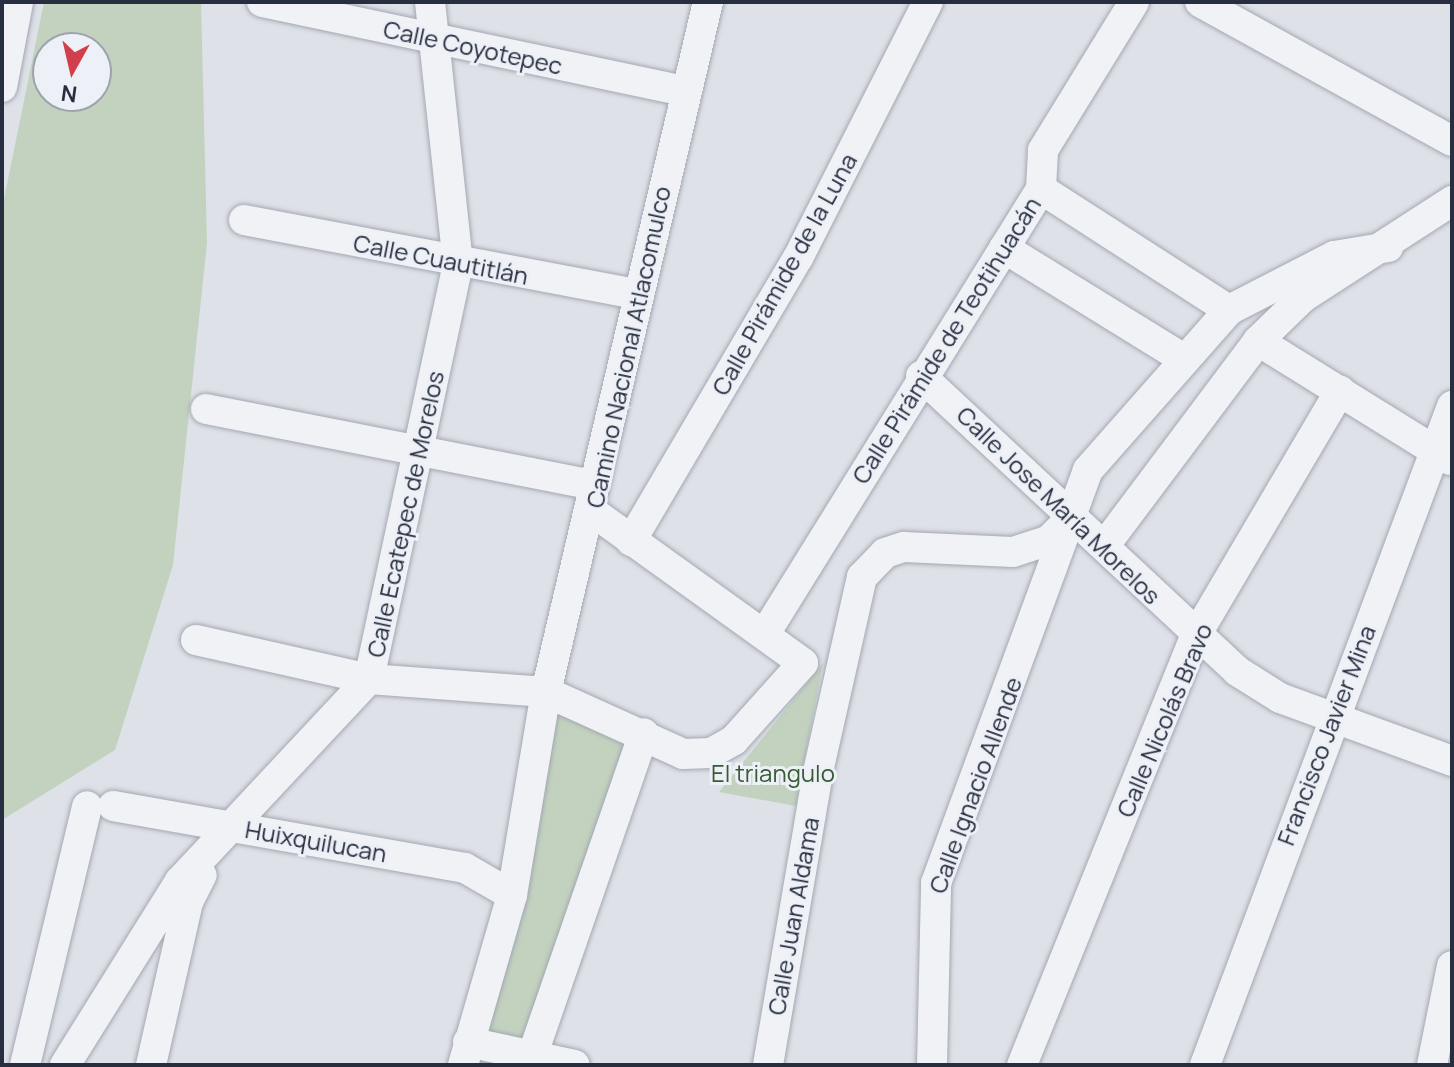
<!DOCTYPE html>
<meta charset="utf-8">
<style>
body{margin:0}
#map{position:relative;width:1454px;height:1067px;overflow:hidden;background:#dee1e8;font-family:Manrope,sans-serif}
div>[style]{position:absolute}
[style*='--x']{left:calc(var(--x)*1px);top:calc(var(--y)*1px);width:calc(var(--w)*1px);rotate:calc(var(--a)*1deg)}
.green>*{inset:0;background:#c3d2bf}
.roads{filter:drop-shadow(0 0 2px #a3a8b2) drop-shadow(0 0 2px #a3a8b2)}
.minor>*{height:30px;margin:-15px;padding:0 15px;transform-origin:15px;border-radius:15px;background:#f1f2f6}
span{translate:-50% -50%;white-space:nowrap;text-align:center;line-height:1.15;-webkit-text-stroke:6px #edf0f6;paint-order:stroke}
.street-label{font-size:24px;color:#272e3f}
.park-label{font-size:24px;color:#395b34}
.frame{position:absolute;inset:0;border:4px solid #272e3f;pointer-events:none}
.north{position:absolute;left:32px;top:32px;width:80px;height:80px;box-sizing:border-box;background:#edf0f6;border:2px solid #9ea2ad;border-radius:50%;rotate:188deg;font-size:22px;font-weight:700;line-height:32px;text-align:center;color:#272e3f}
.north::after{content:'';display:block;margin:auto;width:28px;height:36px;background:#d23f4c;clip-path:polygon(50% 0,100% 100%,50% 72%,0 100%)}
</style>
<div id="map">
<div class="green">
<div style="clip-path:polygon(evenodd,44px 2px,201px 2px,207px 243px,173px 565px,115px 750px,2px 820px,2px 209px,44px 2px,48px 48px,96px 48px,96px 96px,48px 96px,48px 48px)"></div>
<div style="clip-path:polygon(823px 663px,796px 806px,719px 792px)"></div>
<div style="clip-path:polygon(546px 692px,644px 733px,529px 1065px,463px 1065px)"></div>
</div>
<div class="roads">
<div class="minor">
<div style="--x:262;--y:2;--w:431;--a:11.9"></div>
<div style="--x:1200;--y:2;--w:288;--a:28.9"></div>
<div style="--x:2;--y:87;--w:86;--a:-79.3"></div>
<div style="--x:1041;--y:189;--w:224;--a:32.8"></div>
<div style="--x:244;--y:220;--w:400;--a:10.7"></div>
<div style="--x:1004;--y:248;--w:211;--a:31.7"></div>
<div style="--x:1258;--y:341;--w:226;--a:31.8"></div>
<div style="--x:921;--y:376;--w:432;--a:43"></div>
<div style="--x:1237;--y:671;--w:51;--a:32.1"></div>
<div style="--x:1280;--y:698;--w:183;--a:20.1"></div>
<div style="--x:206;--y:409;--w:396;--a:11.1"></div>
<div style="--x:631;--y:541;--w:329;--a:-59.5"></div>
<div style="--x:798;--y:258;--w:287;--a:-63.1"></div>
<div style="--x:1105;--y:545;--w:255;--a:-53.1"></div>
<div style="--x:1258;--y:341;--w:62;--a:-44.3"></div>
<div style="--x:1302;--y:298;--w:179;--a:-32.9"></div>
<div style="--x:766;--y:632;--w:521;--a:-58.17"></div>
<div style="--x:1041;--y:189;--w:39;--a:-87"></div>
<div style="--x:1043;--y:150;--w:174;--a:-58.4"></div>
<div style="--x:196;--y:640;--w:177;--a:12.7"></div>
<div style="--x:369;--y:679;--w:177;--a:4.2"></div>
<div style="--x:546;--y:692;--w:150;--a:24.3"></div>
<div style="--x:683;--y:754;--w:28;--a:-2"></div>
<div style="--x:711;--y:753;--w:26;--a:-29"></div>
<div style="--x:734;--y:740;--w:103;--a:-48.1"></div>
<div style="--x:803;--y:663;--w:259;--a:-144.3"></div>
<div style="--x:113;--y:806;--w:357;--a:10"></div>
<div style="--x:465;--y:868;--w:54;--a:29.9"></div>
<div style="--x:468;--y:1042;--w:109;--a:12.1"></div>
<div style="--x:25;--y:1065;--w:266;--a:-76.5"></div>
<div style="--x:65;--y:1065;--w:217;--a:-58"></div>
<div style="--x:180;--y:881;--w:277;--a:-46.9"></div>
<div style="--x:369;--y:679;--w:424;--a:-77.9"></div>
<div style="--x:458;--y:264;--w:263;--a:-96.1"></div>
<div style="--x:151;--y:1065;--w:167;--a:-77.2"></div>
<div style="--x:188;--y:902;--w:30;--a:-63"></div>
<div style="--x:463;--y:1065;--w:177;--a:-73.9"></div>
<div style="--x:512;--y:895;--w:206;--a:-80.5"></div>
<div style="--x:546;--y:692;--w:709;--a:-76.79"></div>
<div style="--x:529;--y:1065;--w:351;--a:-70.9"></div>
<div style="--x:768;--y:1065;--w:297;--a:-80.3"></div>
<div style="--x:818;--y:772;--w:200;--a:-77.3"></div>
<div style="--x:862;--y:577;--w:33;--a:-46"></div>
<div style="--x:885;--y:553;--w:20;--a:-18"></div>
<div style="--x:904;--y:547;--w:109;--a:2.6"></div>
<div style="--x:1013;--y:552;--w:38;--a:-18"></div>
<div style="--x:1049;--y:540;--w:30;--a:-45"></div>
<div style="--x:932;--y:1065;--w:182;--a:-88.7"></div>
<div style="--x:936;--y:883;--w:440;--a:-69.8"></div>
<div style="--x:1088;--y:470;--w:213;--a:-48.6"></div>
<div style="--x:1229;--y:310;--w:118;--a:-27.2"></div>
<div style="--x:1334;--y:256;--w:55;--a:-9.5"></div>
<div style="--x:1022;--y:1065;--w:462;--a:-68"></div>
<div style="--x:1195;--y:637;--w:286;--a:-59.5"></div>
<div style="--x:1205;--y:1065;--w:704;--a:-69.45"></div>
<div style="--x:1432;--y:1065;--w:101;--a:-78.6"></div>
</div>
</div>
<div class="street-label">
<span style="left:473px;top:47px;rotate:12deg">Calle Coyotepec</span>
<span style="left:441px;top:259px;rotate:11deg">Calle Cuautitlán</span>
<span style="left:784px;top:274px;rotate:-61deg">Calle Pirámide de la Luna</span>
<span style="left:946px;top:340px;rotate:-58deg">Calle Pirámide de Teotihuacán</span>
<span style="left:628px;top:347px;rotate:-78deg">Camino Nacional Atlacomulco</span>
<span style="left:1059px;top:505px;rotate:44deg">Calle Jose María Morelos</span>
<span style="left:405px;top:514px;rotate:-78deg">Calle Ecatepec de Morelos</span>
<span style="left:1164px;top:720px;rotate:-67deg">Calle Nicolás Bravo</span>
<span style="left:1326px;top:735px;rotate:-69deg">Francisco Javier Mina</span>
<span style="left:975px;top:785px;rotate:-70deg">Calle Ignacio Allende</span>
<span style="left:316px;top:841px;rotate:10deg">Huixquilucan</span>
<span style="left:793px;top:916px;rotate:-80deg">Calle Juan Aldama</span>
</div>
<div class="park-label">
<span style="left:773px;top:773px">El triangulo</span>
</div>
<div class="frame"></div>
<div class="north">N</div>
</div>
